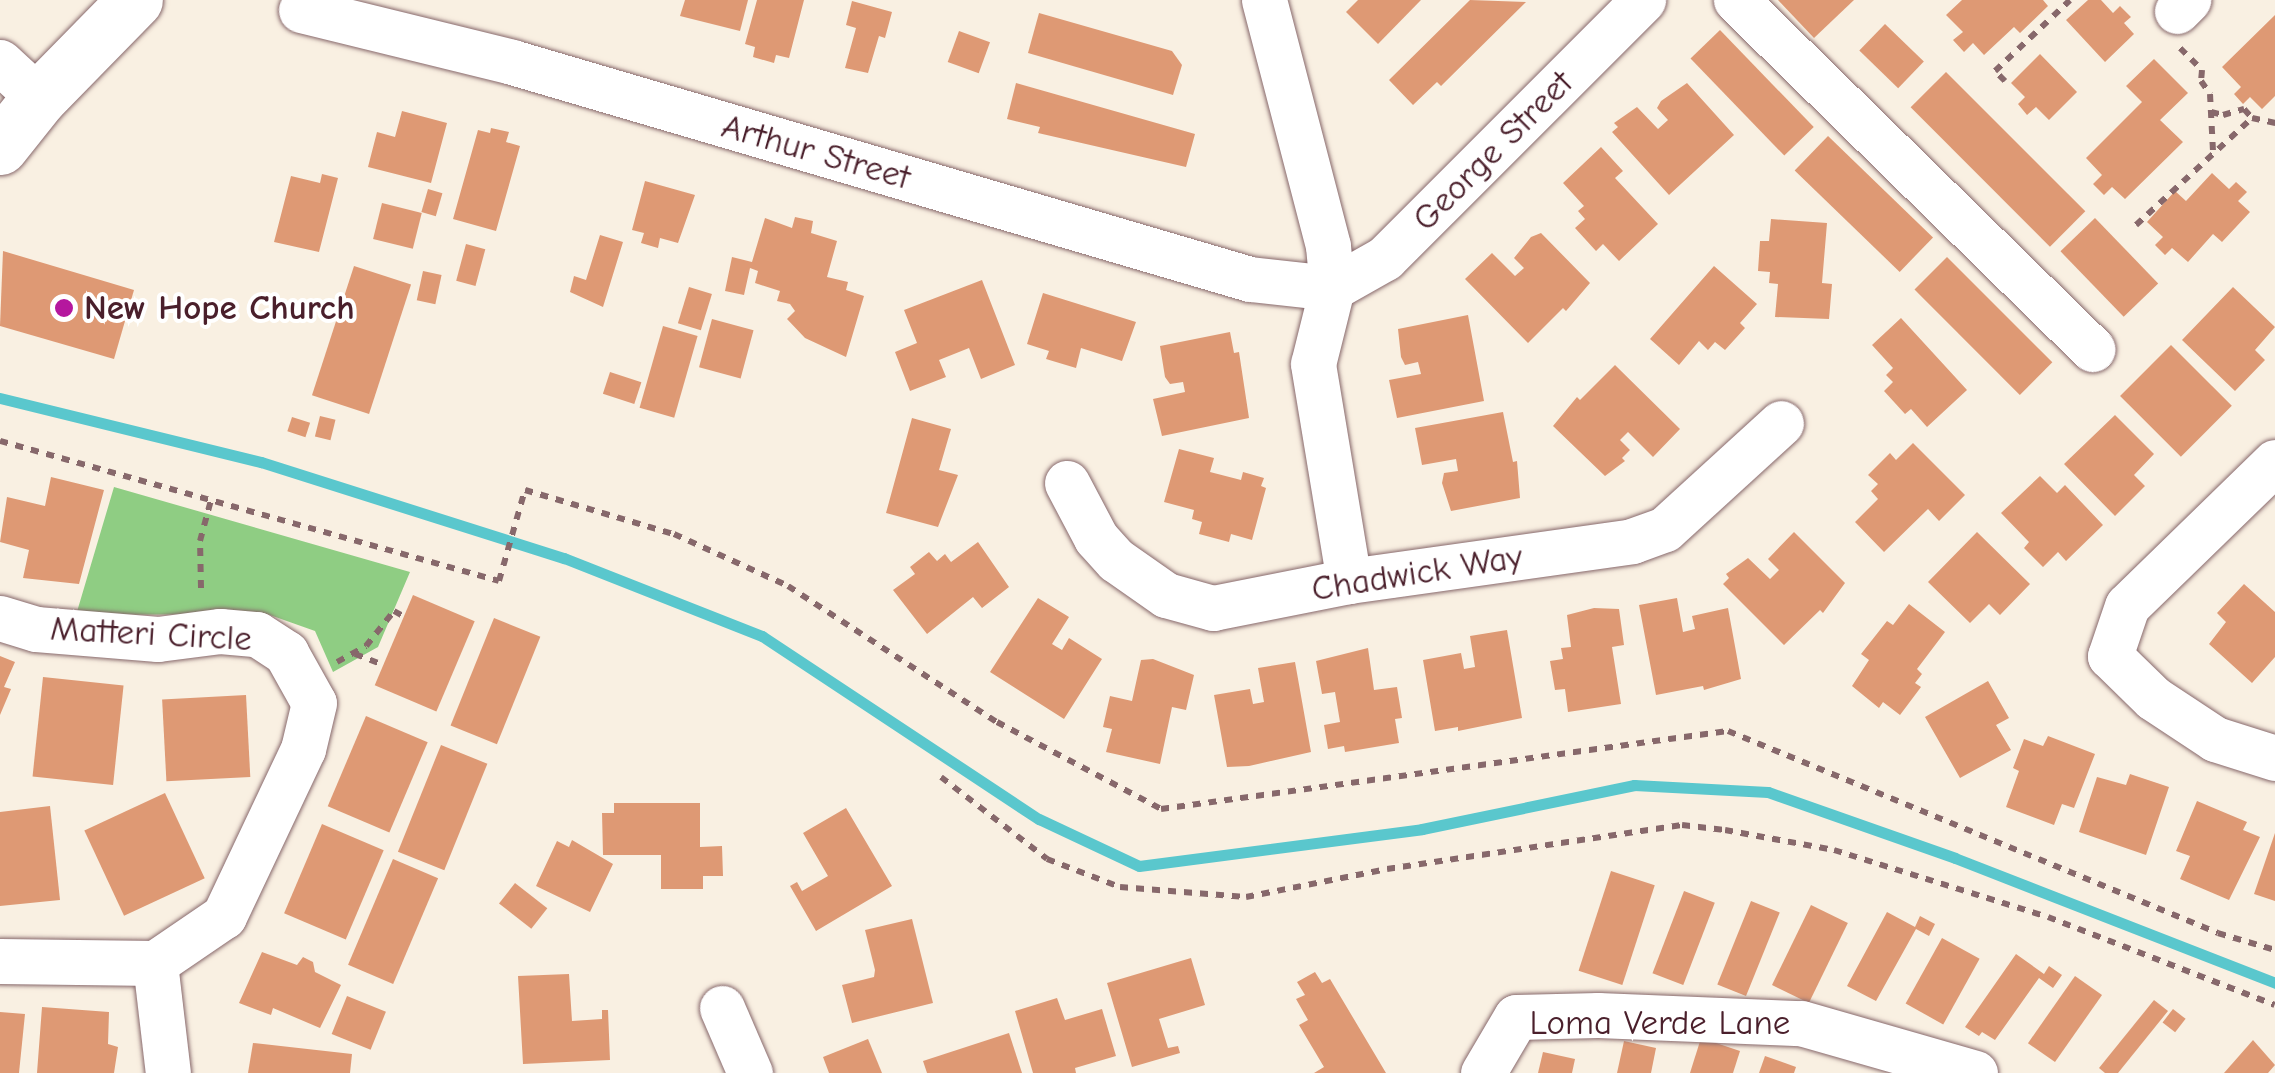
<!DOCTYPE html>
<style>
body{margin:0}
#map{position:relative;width:2275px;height:1073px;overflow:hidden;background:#f9f0e2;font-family:"Comic Neue",sans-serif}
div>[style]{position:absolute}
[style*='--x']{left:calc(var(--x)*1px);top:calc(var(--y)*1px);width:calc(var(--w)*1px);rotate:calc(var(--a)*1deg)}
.green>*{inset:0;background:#8fcd83}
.stream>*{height:11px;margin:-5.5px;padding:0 5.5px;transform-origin:5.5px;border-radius:5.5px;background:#5ac7cd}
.building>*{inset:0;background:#de9974;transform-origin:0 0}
.path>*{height:6px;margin-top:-3px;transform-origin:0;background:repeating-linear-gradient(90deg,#87686b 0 8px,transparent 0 16px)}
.roads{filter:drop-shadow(0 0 2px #87686b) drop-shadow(0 0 2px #87686b)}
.minor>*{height:45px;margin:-22.5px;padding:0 22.5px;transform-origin:22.5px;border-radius:22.5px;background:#fff}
.major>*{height:55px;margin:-27.5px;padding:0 27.5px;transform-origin:27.5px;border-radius:27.5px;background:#fff}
.dots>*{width:28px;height:28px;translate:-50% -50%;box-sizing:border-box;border:5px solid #fff;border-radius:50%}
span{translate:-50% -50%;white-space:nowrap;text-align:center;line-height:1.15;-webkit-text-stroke:8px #fff;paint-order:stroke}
.street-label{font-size:35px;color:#4a1f2b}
.poi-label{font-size:35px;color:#4a1f2b;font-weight:700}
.left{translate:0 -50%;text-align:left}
</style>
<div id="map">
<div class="green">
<div style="clip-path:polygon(114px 487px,410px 572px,378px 647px,333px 672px,315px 631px,267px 614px,76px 615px)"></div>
</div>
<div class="stream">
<div style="--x:0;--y:398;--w:269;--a:13.8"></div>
<div style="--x:261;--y:462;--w:318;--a:17.6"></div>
<div style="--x:564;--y:558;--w:213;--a:21.5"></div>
<div style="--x:762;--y:636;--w:332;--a:33.5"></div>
<div style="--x:1039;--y:819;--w:110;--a:25.2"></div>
<div style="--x:1139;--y:866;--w:285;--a:-7.4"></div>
<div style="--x:1422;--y:829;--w:217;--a:-11.7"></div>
<div style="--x:1634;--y:785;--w:134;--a:3"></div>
<div style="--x:1768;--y:792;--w:198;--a:19.4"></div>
<div style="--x:1955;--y:858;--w:344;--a:21.3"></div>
</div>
<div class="building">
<div style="clip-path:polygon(685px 0,748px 0,740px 31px,680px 16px)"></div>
<div style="clip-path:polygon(757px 0,804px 0,789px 58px,776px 55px,774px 63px,753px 57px,755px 47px,745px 44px)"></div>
<div style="clip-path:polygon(1358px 0,1421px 0,1378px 44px,1346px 12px)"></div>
<div style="clip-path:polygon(1470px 0,1526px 2px,1441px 86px,1437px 82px,1413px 105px,1389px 80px)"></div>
<div style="clip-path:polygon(1778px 0,1854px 0,1814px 38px)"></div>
<div style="clip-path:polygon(1962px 0,2043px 0,2048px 6px,2020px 33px,2014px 27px,1984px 55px,1973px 43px,1964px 52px,1953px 40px,1963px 32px,1946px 15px)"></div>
<div style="clip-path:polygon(2088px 0,2101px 0,2113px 13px,2120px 6px,2131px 17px,2124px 23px,2134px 34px,2105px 62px,2066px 20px)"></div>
<div style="clip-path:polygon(852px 1px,892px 12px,885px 38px,879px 36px,868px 73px,845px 68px,856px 28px,846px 25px)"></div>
<div style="clip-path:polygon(1039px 13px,1172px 51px,1182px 65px,1173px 95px,1028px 53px)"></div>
<div style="clip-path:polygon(2275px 15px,2275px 96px,2262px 109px,2250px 97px,2243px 104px,2234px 94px,2241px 87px,2222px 67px)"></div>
<div style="left:1885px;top:24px;width:54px;height:37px;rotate:44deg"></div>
<div style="left:1720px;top:30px;width:135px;height:41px;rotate:46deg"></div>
<div style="left:959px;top:31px;width:33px;height:33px;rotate:20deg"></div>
<div style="clip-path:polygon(2040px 54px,2077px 92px,2049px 120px,2036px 107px,2027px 115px,2018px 104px,2025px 97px,2011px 83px)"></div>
<div style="clip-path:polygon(2154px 59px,2188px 93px,2160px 120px,2183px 142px,2125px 199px,2112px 187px,2104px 195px,2093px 184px,2102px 175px,2086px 158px,2142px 102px,2126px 86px)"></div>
<div style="left:1946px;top:72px;width:197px;height:50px;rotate:45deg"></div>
<div style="clip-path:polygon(1016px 83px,1195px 134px,1186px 167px,1038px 133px,1040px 127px,1007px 119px)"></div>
<div style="clip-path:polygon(1687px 83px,1734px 135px,1669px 195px,1612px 132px,1618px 127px,1614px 123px,1637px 107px,1658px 129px,1668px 120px,1657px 108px,1661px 101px)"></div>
<div style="clip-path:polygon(402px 111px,447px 123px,431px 183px,368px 167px,377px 132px,395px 137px)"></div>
<div style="clip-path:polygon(491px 128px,509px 132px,506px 142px,520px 146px,496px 231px,453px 219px,478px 130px,490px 133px)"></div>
<div style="left:1828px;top:136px;width:146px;height:48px;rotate:44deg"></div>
<div style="clip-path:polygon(1601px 147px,1623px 171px,1615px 178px,1658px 224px,1619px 261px,1603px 244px,1596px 251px,1575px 228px,1585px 219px,1578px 211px,1584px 206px,1563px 183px)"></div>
<div style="clip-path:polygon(2212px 173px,2229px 189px,2236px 182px,2247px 192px,2238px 201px,2250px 212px,2222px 242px,2213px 234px,2188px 262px,2172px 248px,2165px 255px,2155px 245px,2163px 237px,2147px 222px,2175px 191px,2186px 201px)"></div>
<div style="clip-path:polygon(322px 174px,338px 178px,319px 252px,274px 242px,291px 176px,320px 183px)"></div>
<div style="clip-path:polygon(645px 181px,695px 195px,678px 243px,660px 238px,658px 248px,641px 243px,644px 233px,632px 230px)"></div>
<div style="left:428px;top:189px;width:15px;height:24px;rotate:16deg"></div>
<div style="left:382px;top:203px;width:41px;height:37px;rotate:14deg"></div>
<div style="clip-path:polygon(795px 217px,813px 221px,811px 233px,837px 241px,827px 277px,848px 282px,846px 290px,864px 296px,846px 357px,805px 338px,787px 319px,795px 311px,790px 304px,777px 301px,780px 291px,755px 283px,758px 271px,750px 268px,744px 295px,725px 291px,732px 257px,752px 262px,765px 218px,792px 228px)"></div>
<div style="left:2095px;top:218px;width:91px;height:48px;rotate:46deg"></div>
<div style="clip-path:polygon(1771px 219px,1827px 223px,1822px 283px,1832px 284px,1829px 319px,1775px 317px,1778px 284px,1769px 283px,1770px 272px,1758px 271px,1760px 241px,1769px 241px)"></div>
<div style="clip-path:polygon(1541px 233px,1590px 283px,1566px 311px,1563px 308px,1528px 343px,1465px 279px,1492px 253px,1515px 276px,1524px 268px,1514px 258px,1531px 237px)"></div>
<div style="clip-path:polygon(600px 235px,623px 242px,603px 307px,570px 292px,574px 276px,586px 280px)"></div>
<div style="left:466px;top:244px;width:20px;height:38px;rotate:15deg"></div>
<div style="clip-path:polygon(3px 251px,134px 290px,114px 359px,0 326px)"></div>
<div style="left:1947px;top:257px;width:149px;height:46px;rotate:45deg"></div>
<div style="left:354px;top:266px;width:60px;height:136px;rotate:18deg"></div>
<div style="clip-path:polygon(1714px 266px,1757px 304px,1740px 323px,1745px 328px,1725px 350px,1715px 342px,1708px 350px,1699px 341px,1679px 365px,1650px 339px)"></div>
<div style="left:423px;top:271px;width:19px;height:30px;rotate:12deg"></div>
<div style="clip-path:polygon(982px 280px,1015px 365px,981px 379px,969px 348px,939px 360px,946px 377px,910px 391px,895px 352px,917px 343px,904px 310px)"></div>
<div style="left:689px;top:287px;width:24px;height:38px;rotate:17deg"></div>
<div style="clip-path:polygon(2233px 287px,2275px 327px,2255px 350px,2265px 360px,2235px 391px,2182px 340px)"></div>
<div style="clip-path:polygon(1043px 293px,1136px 322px,1122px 361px,1081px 348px,1076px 368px,1046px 359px,1049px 351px,1027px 344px)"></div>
<div style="clip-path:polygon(1468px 315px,1484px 401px,1397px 418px,1389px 380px,1421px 374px,1418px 362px,1405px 365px,1401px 357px,1398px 329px)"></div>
<div style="clip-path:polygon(1901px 318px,1967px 390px,1927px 427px,1911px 409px,1905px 414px,1884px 391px,1893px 382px,1886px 375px,1893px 368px,1872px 345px)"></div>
<div style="left:712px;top:319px;width:43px;height:50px;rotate:15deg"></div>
<div style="left:663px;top:326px;width:36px;height:85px;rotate:16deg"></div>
<div style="clip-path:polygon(1230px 332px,1234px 353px,1239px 352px,1249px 418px,1162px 436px,1153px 399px,1185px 392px,1183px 382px,1170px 384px,1165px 377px,1160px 346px)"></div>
<div style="left:2171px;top:345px;width:86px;height:72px;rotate:45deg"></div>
<div style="clip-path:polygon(1615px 365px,1680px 429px,1653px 457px,1628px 432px,1620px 440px,1630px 450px,1622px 458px,1625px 461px,1605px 476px,1553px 426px,1577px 397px,1580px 400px)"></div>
<div style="left:610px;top:372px;width:33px;height:23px;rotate:18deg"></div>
<div style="clip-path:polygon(1503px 412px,1513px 462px,1517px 461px,1520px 498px,1451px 511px,1442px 483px,1444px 473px,1458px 471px,1456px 459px,1422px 465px,1415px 428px)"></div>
<div style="clip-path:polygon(2115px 415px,2154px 454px,2134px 475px,2145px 486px,2115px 516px,2064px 464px)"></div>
<div style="left:320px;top:416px;width:16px;height:21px;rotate:14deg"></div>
<div style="left:292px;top:417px;width:19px;height:15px;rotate:18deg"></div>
<div style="clip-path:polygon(912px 418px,951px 429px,939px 470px,958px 475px,938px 527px,886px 513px)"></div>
<div style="clip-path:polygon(1913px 443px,1965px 495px,1939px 521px,1928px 509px,1884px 552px,1855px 522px,1878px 499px,1871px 491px,1878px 484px,1868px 475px,1890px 453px,1896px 460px)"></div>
<div style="clip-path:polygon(1179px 449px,1214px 458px,1210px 472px,1241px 480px,1243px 472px,1264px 478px,1261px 486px,1266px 488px,1252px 540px,1231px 534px,1229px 542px,1199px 534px,1202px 522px,1192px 519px,1194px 510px,1164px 502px)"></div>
<div style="clip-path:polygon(2040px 476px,2057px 493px,2065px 485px,2103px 525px,2066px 561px,2058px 552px,2043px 567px,2024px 548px,2029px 542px,2001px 513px)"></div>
<div style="clip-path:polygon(51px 477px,104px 490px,79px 584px,23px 578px,29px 550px,0 542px,7px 497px,45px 506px)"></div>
<div style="clip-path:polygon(1794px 532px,1845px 583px,1823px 613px,1820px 610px,1784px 645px,1723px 584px,1729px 578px,1726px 574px,1748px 558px,1770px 579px,1779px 570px,1768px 559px)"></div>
<div style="clip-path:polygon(1977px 532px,2030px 584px,2000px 615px,1989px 604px,1970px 623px,1928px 582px)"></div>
<div style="clip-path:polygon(978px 542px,1009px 587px,982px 608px,973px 597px,927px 634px,893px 590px,915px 574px,910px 567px,929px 552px,937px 561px,945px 554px,951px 562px)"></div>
<div style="clip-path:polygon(2244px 584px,2275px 612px,2275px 657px,2252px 683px,2209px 644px,2226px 622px,2217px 613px)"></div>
<div style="left:413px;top:595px;width:67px;height:98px;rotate:23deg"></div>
<div style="clip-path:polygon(1038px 598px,1069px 617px,1052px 644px,1062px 650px,1069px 638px,1102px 659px,1064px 719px,990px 672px)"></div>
<div style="clip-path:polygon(1677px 598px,1683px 632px,1695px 629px,1692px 616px,1728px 608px,1741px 679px,1704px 690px,1703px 686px,1656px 695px,1639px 605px)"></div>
<div style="clip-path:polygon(1909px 604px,1945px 632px,1917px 669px,1922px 674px,1915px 683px,1921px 687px,1900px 715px,1883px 702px,1879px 708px,1852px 686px,1869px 660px,1861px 654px,1887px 621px,1893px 625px)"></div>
<div style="clip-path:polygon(1594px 608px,1619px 609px,1624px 645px,1612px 647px,1621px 704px,1568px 712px,1565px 689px,1555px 690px,1550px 661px,1563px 659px,1561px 648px,1571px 647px,1567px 615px)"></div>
<div style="left:494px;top:618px;width:50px;height:116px;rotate:22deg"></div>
<div style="clip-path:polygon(1507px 630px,1522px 718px,1458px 731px,1458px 727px,1435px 731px,1423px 660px,1461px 653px,1464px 669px,1475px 667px,1470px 636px)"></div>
<div style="clip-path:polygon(1368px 648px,1374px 690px,1397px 687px,1402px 718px,1395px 719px,1399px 743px,1345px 752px,1344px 746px,1328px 749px,1324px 725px,1340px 722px,1335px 692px,1322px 694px,1316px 661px)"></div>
<div style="clip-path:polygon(0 656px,15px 662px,4px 687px,11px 689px,0 715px)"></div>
<div style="clip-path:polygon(1153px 659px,1194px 675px,1186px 710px,1172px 707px,1160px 764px,1106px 752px,1112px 729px,1103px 727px,1110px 696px,1132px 701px,1141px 660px)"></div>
<div style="clip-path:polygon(1295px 662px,1311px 752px,1249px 766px,1227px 767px,1214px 695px,1250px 689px,1253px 704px,1264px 702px,1258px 668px)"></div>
<div style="left:43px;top:677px;width:81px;height:100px;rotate:6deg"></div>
<div style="clip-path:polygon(1988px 681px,2009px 718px,1996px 725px,2011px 750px,1960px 778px,1925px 717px)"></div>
<div style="left:246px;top:695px;width:82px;height:84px;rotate:87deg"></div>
<div style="left:366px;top:716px;width:67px;height:98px;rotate:23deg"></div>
<div style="clip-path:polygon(2048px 736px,2095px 754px,2074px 808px,2062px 804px,2054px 825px,2006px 807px,2019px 771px,2013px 768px,2024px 739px,2043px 746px)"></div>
<div style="left:441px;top:745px;width:50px;height:115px;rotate:22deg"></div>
<div style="clip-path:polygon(2130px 774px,2169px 787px,2146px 855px,2079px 832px,2097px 777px,2126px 785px)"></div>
<div style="left:165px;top:793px;width:94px;height:89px;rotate:65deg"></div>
<div style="clip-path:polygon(2197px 801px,2247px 822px,2243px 830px,2260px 837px,2229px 900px,2180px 879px,2190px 856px,2176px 851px)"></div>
<div style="clip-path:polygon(614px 803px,700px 803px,700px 847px,722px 846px,723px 876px,703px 876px,703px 889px,661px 889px,661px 855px,603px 855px,602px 813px,614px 813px)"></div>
<div style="clip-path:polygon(50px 806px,60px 900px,0 906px,0 812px)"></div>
<div style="clip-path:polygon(846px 808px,892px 886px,816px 931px,790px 886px,797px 882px,802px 891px,828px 876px,803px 833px)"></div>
<div style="left:322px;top:824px;width:67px;height:97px;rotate:23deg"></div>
<div style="clip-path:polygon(2275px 833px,2275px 901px,2254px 894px)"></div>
<div style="clip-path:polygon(572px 840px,613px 864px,590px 912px,536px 886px,557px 841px,569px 847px)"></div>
<div style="left:393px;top:859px;width:49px;height:115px;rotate:23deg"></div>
<div style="left:1611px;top:871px;width:46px;height:105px;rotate:18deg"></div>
<div style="left:515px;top:883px;width:41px;height:26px;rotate:38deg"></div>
<div style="left:1684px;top:891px;width:33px;height:88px;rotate:21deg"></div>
<div style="left:1751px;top:901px;width:31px;height:90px;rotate:22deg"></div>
<div style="left:1811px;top:905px;width:41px;height:89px;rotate:26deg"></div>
<div style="clip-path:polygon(1887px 912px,1915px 927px,1920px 916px,1935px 924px,1929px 936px,1916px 929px,1876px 1001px,1847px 986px)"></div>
<div style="clip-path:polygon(912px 919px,933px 1003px,852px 1023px,842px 985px,874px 977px,875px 970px,865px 930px)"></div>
<div style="left:1942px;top:938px;width:43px;height:75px;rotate:29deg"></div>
<div style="clip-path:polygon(262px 952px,297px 965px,303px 957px,313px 962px,315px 972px,341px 985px,320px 1028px,273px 1008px,271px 1015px,239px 1003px)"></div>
<div style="clip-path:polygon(2016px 954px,2044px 974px,2049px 966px,2062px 975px,2053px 988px,2039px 978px,1995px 1040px,1982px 1032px,1979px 1036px,1965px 1027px)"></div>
<div style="clip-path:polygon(1191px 958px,1205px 1005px,1159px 1019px,1168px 1048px,1178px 1046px,1180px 1053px,1132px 1067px,1107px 983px)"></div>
<div style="clip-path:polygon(1315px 972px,1322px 983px,1330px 979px,1386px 1073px,1314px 1073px,1324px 1067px,1299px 1025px,1308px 1020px,1296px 999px,1305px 995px,1297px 982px)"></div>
<div style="clip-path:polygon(569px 974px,572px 1021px,602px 1019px,602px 1010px,608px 1010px,610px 1060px,523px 1064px,518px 976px)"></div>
<div style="left:2075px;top:976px;width:33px;height:82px;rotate:35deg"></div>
<div style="left:347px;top:996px;width:42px;height:41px;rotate:22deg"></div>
<div style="clip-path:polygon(1057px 998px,1065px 1020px,1102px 1009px,1116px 1056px,1075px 1068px,1076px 1073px,1033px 1073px,1015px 1011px)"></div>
<div style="clip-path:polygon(2154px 1000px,2168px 1011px,2118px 1073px,2105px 1073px,2099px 1068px)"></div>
<div style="clip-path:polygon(42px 1007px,109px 1012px,108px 1044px,118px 1047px,114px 1073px,37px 1073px)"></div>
<div style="left:2173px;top:1009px;width:16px;height:17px;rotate:38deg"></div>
<div style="clip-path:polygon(0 1012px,25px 1014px,19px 1073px,0 1073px)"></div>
<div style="clip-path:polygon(1009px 1033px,1022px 1073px,927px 1073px,923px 1061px)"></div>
<div style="clip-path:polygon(1701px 1038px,1740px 1051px,1733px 1073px,1690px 1073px)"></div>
<div style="clip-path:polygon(868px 1039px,882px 1073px,829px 1073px,823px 1057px)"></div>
<div style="clip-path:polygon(2253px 1040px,2275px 1065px,2268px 1073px,2224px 1073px)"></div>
<div style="clip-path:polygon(1624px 1041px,1656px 1048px,1651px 1073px,1617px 1073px)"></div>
<div style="clip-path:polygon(253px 1043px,352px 1054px,350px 1073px,248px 1073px)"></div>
<div style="clip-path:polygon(1543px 1052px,1575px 1059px,1572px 1073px,1538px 1073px)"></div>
<div style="clip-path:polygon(1765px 1056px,1796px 1067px,1794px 1073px,1759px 1073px)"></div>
</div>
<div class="path">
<div style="--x:2180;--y:48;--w:31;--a:45"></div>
<div style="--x:2202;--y:70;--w:11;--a:95"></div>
<div style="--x:2201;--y:81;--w:16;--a:55"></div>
<div style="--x:2210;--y:94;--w:58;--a:87"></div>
<div style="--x:2005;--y:81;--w:14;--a:-135"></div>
<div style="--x:1995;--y:71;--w:103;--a:-43.4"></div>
<div style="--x:2211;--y:112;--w:12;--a:14"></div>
<div style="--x:2223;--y:115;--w:22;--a:-16"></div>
<div style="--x:2244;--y:109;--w:12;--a:48"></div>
<div style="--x:2252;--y:118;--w:24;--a:12"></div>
<div style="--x:2136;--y:225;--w:158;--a:-42.7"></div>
<div style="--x:0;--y:441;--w:518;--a:15.67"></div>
<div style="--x:499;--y:581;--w:95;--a:-74.1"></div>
<div style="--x:525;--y:490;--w:155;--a:16.5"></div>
<div style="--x:674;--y:534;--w:125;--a:24.5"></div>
<div style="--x:788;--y:586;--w:249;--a:33.1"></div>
<div style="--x:997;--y:722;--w:186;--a:27.9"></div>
<div style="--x:1161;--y:809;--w:572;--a:-7.83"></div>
<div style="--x:1728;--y:731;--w:530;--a:22.4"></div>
<div style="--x:2218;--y:933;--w:59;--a:16.6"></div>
<div style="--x:201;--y:588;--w:47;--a:-91.2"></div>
<div style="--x:200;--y:541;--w:42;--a:-75"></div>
<div style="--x:355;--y:654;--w:25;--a:21"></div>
<div style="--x:337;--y:662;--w:33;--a:-29"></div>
<div style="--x:366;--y:646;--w:45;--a:-51.3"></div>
<div style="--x:394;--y:611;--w:10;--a:29"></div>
<div style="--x:941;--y:777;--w:134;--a:37.7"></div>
<div style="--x:1047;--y:859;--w:78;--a:21"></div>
<div style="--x:1120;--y:887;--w:126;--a:4.5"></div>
<div style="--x:1246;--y:897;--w:144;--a:-11.2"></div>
<div style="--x:1387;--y:869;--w:298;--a:-8.5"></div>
<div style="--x:1682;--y:825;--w:43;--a:6.6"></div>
<div style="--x:1725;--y:830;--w:111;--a:10.4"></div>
<div style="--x:1834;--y:850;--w:224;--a:17.4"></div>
<div style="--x:2048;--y:917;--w:243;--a:21.2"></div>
</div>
<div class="roads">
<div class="minor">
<div style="--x:1264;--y:0;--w:254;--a:75.4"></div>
<div style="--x:1328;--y:246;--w:42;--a:84.6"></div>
<div style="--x:1332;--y:288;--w:78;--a:104"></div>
<div style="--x:1313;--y:364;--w:220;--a:80.6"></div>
<div style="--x:1736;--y:0;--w:499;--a:44.4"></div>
<div style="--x:301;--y:10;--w:217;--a:13.8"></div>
<div style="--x:512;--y:62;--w:769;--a:16.39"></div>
<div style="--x:1250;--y:279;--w:82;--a:6.3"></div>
<div style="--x:1332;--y:288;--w:61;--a:-29.5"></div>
<div style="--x:1385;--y:258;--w:365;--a:-45"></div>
<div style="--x:2177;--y:11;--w:16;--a:-45"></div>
<div style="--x:0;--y:62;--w:53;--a:42.7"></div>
<div style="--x:2275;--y:462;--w:206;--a:135.8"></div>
<div style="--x:2127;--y:606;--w:53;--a:108.8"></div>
<div style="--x:2110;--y:656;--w:60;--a:44.3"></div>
<div style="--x:2153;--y:698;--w:74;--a:33.5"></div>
<div style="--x:2215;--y:739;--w:63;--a:17.6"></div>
<div style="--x:1067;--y:483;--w:62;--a:62.2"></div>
<div style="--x:1096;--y:538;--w:30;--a:48"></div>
<div style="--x:1116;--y:560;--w:61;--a:35"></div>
<div style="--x:1166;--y:595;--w:49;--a:15.5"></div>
<div style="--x:1213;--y:608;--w:139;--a:-11.2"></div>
<div style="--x:1349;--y:581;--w:286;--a:-8"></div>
<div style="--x:1632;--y:541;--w:35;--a:-20"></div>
<div style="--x:1665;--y:529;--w:157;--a:-42.4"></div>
<div style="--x:0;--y:618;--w:38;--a:17"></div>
<div style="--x:36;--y:629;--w:122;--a:4.7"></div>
<div style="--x:158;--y:639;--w:63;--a:-7.4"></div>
<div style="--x:220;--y:631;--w:37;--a:5"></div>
<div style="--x:257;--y:634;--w:35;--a:33"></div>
<div style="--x:286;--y:653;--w:57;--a:60.8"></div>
<div style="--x:314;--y:703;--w:47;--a:103.4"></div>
<div style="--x:303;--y:749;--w:185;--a:115.3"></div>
<div style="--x:224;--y:916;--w:83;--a:145.7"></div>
<div style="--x:155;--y:963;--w:155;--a:-179.3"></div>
<div style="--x:155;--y:963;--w:111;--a:83.3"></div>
<div style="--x:722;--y:1008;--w:71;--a:66.7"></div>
<div style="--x:1483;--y:1073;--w:65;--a:-59.5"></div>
<div style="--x:1516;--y:1017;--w:82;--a:-1.4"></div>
<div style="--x:1598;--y:1015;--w:203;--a:2.3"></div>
<div style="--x:1801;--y:1023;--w:181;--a:16"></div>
</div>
<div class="major">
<div style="--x:0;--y:147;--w:63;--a:-51.5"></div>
<div style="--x:39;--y:98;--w:137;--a:-45.6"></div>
</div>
</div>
<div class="dots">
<div style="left:64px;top:308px;background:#b5179e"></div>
</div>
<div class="street-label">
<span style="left:1493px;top:151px;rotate:-45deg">George Street</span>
<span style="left:816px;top:152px;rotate:16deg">Arthur Street</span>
<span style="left:1417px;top:573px;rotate:-9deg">Chadwick Way</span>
<span style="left:151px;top:634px;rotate:3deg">Matteri Circle</span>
<span style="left:1660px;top:1023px">Loma Verde Lane</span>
</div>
<div class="poi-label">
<span class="left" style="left:84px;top:308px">New Hope Church</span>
</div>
</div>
